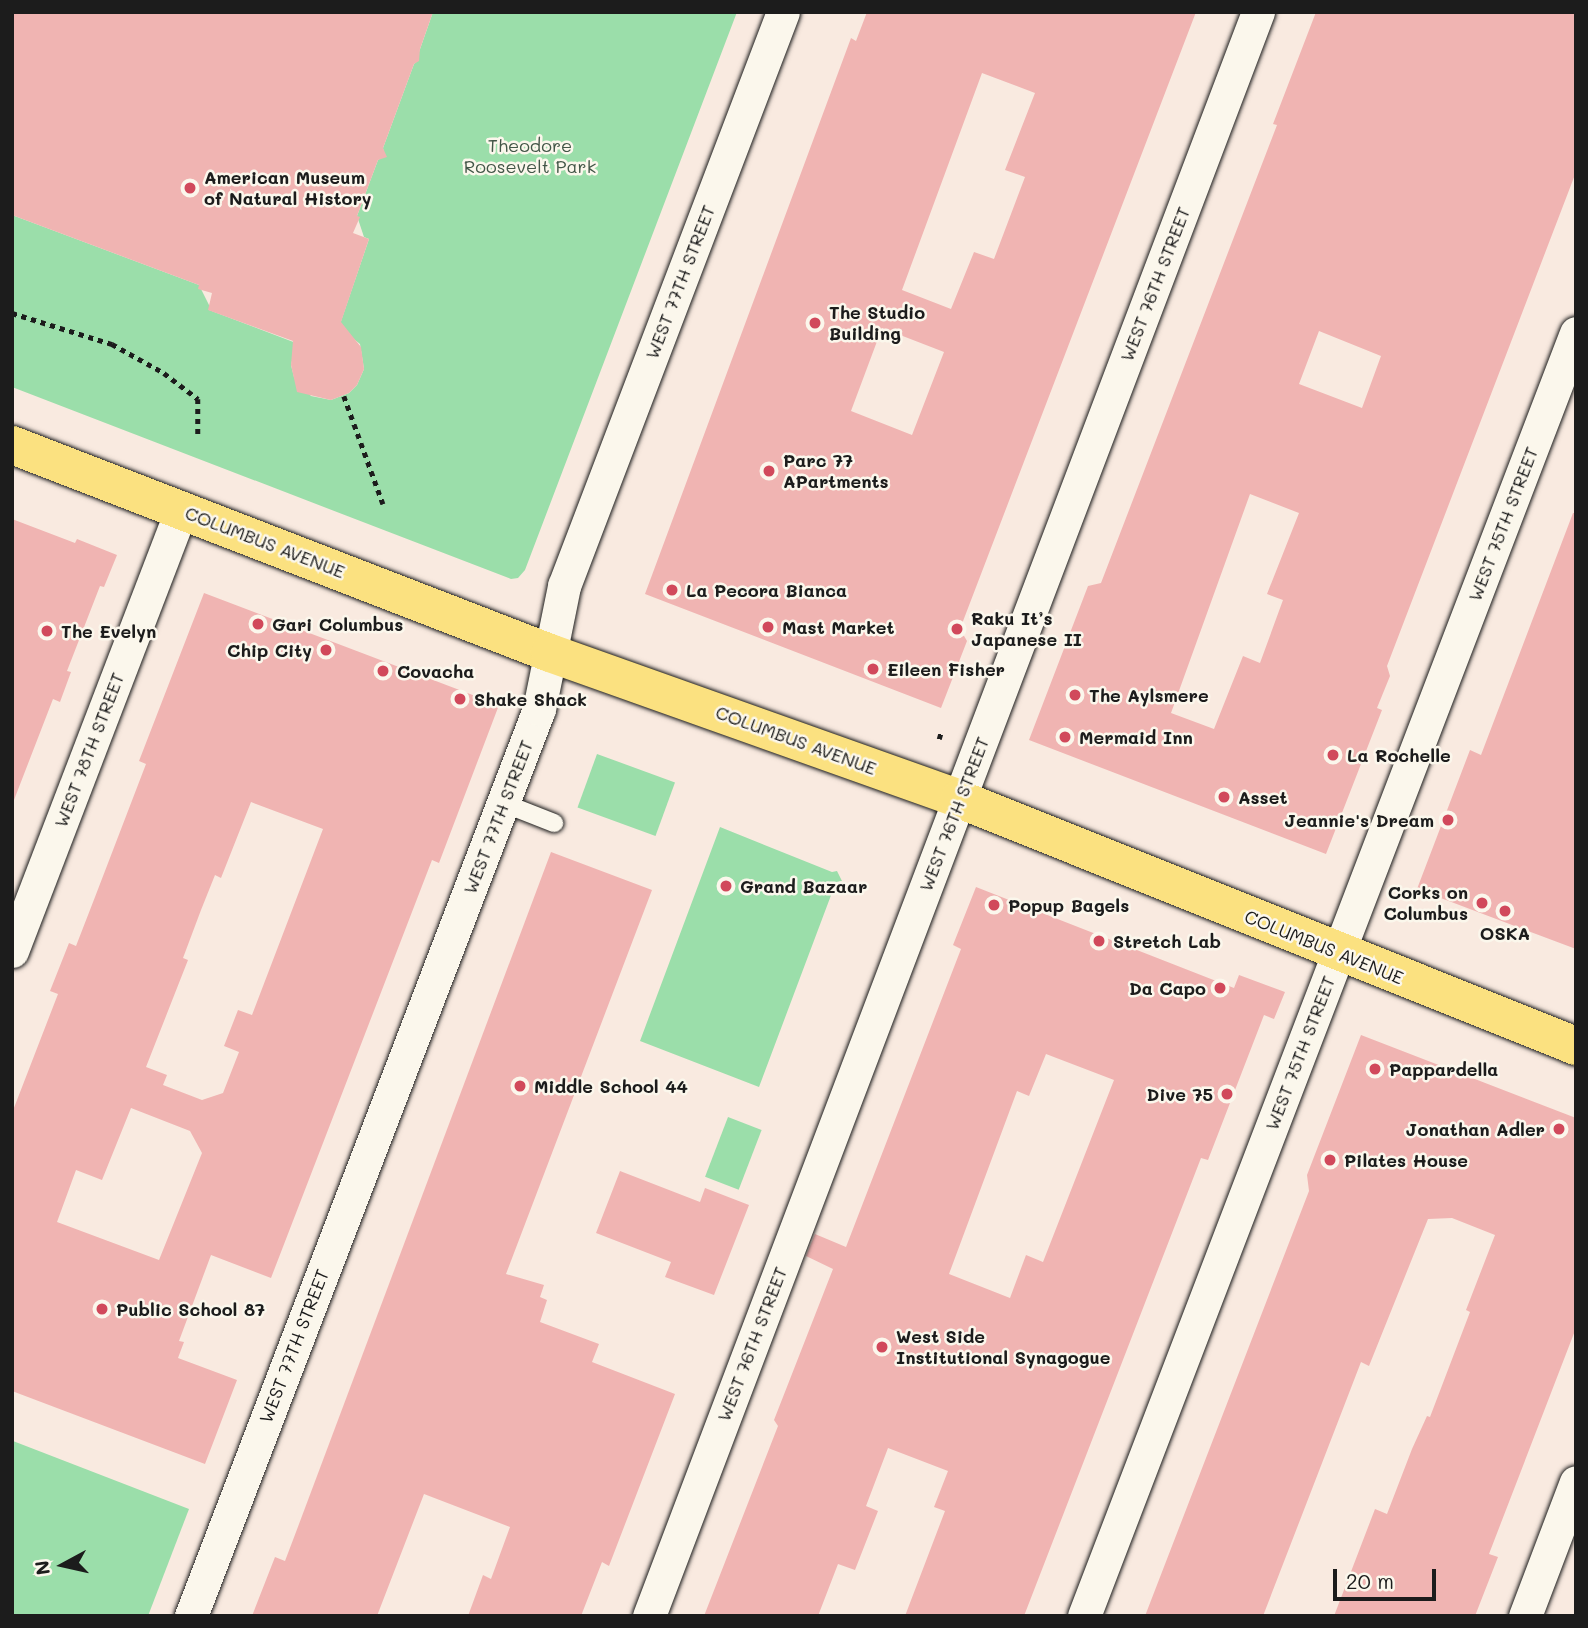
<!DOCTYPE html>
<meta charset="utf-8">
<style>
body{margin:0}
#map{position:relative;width:1588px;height:1628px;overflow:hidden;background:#f9eae0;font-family:Mali,sans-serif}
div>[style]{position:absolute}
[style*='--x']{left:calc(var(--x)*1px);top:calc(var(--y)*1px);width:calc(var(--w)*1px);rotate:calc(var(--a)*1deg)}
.green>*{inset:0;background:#9bdeaa;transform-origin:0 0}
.building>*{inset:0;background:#f0b4b2}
.path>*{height:4.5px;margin-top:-2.25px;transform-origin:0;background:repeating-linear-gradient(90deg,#1c1c1c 0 5px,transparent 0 10px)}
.roads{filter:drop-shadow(0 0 2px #1c1c1c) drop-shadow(0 0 2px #1c1c1c)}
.service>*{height:18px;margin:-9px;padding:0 9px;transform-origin:9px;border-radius:9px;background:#fbf7ec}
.minor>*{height:33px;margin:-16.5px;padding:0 16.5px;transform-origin:16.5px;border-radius:16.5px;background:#fbf7ec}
.primary>*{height:38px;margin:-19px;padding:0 19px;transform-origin:19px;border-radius:19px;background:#fbe180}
.dots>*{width:19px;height:19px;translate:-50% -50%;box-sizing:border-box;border:4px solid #fbf7ec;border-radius:50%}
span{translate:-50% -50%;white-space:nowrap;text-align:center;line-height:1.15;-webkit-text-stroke:5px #fbf7ec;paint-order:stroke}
.park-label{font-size:18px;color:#425647}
.poi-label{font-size:18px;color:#1c1c1c;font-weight:700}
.left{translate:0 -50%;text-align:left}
.right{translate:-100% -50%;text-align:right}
.street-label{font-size:18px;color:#1c1c1c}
.frame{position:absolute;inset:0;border:14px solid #1c1c1c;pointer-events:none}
.north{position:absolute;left:28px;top:1530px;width:70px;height:70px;-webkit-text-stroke:5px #fbf7ec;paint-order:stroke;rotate:262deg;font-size:19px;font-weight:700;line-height:28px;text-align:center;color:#1c1c1c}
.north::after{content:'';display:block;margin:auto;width:24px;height:32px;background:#1c1c1c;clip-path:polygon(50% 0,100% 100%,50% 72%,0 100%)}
.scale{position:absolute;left:1333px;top:1569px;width:103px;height:32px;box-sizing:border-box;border:4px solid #1c1c1c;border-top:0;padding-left:9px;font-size:21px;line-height:24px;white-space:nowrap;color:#1c1c1c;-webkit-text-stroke:5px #fbf7ec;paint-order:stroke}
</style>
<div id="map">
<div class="green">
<div style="clip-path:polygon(433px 12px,737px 12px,525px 570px,518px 578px,511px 579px,12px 387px,12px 215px,199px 285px,209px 305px,209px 310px,296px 343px,291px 365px,294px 377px,311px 396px,331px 400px,349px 393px,357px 385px,364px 369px,360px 344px,339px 327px,369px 239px,364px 237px,357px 216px,378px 160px,384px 156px,383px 148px,414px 64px,419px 59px,419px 52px)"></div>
<div style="left:597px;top:754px;width:83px;height:57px;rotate:20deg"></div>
<div style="clip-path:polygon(720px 827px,832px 872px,837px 871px,842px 881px,836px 882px,759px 1087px,640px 1041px)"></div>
<div style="left:728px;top:1117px;width:36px;height:64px;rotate:21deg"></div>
<div style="clip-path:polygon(13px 1441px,189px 1509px,148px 1616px,12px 1616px)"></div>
</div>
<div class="building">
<div style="clip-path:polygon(12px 12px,433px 12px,420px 49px,419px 61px,414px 64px,383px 148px,387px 157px,378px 160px,357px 216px,360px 217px,353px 233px,369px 239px,341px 322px,361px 347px,364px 369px,357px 385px,349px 393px,331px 400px,297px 392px,291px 365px,293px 341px,208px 310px,212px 293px,198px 289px,199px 285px,12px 215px)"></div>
<div style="clip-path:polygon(evenodd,867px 12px,1196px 12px,960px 629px,967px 641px,941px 708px,645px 594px,851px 38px,856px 41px,867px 12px,982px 73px,1035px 93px,1005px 170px,1025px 177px,994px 259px,974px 252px,951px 309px,902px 290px,982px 73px,867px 12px,882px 328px,944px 352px,912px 435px,851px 411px,882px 328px)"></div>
<div style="clip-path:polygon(evenodd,1316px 12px,1576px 12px,1576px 172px,1387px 666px,1390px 676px,1377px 708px,1382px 710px,1326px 854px,1029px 740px,1088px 586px,1101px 583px,1277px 125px,1273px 124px,1316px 12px,1319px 331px,1381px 356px,1362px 408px,1299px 384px,1319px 331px,1316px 12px,1250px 494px,1299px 513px,1267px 594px,1283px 600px,1260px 663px,1243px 656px,1214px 729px,1171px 713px,1250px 494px)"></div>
<div style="clip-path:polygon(1573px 513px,1576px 513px,1576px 949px,1417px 889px,1470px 750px,1481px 755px)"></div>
<div style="clip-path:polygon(12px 519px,75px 543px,77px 539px,117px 555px,104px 587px,100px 586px,67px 671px,71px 672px,60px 702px,53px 699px,14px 800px)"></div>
<div style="clip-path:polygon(evenodd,204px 593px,499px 705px,439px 863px,432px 860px,271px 1278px,211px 1255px,179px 1341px,184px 1342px,178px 1358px,237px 1380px,205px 1464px,12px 1391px,12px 1113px,58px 994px,50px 991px,69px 943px,76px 946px,95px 897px,146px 764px,139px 761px,204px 593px,251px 802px,323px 829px,252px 1015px,238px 1010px,224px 1046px,239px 1052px,223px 1093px,202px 1100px,163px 1085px,167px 1075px,146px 1067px,188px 960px,183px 958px,201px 910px,215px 875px,221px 878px,251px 802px,204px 593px,131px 1108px,190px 1131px,202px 1153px,159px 1260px,57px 1222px,76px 1170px,102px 1180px,131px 1108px)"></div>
<div style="clip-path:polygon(551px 852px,652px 890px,506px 1274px,544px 1285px,540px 1297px,547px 1300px,540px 1322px,599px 1344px,592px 1362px,675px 1394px,609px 1566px,602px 1562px,581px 1616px,468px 1616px,483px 1575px,491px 1579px,510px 1527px,424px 1494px,377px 1616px,252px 1616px,275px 1557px,285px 1561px,296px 1532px)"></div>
<div style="clip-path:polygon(evenodd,976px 887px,1234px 988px,1239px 975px,1285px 992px,1274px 1019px,1264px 1015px,1208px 1160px,1201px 1158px,1024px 1616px,905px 1616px,945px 1511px,934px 1507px,948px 1471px,888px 1448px,866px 1506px,878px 1511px,855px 1570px,838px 1564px,818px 1616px,704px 1616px,778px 1426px,774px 1420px,833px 1269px,806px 1256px,815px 1234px,846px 1247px,961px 949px,953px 945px,976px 887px,1046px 1054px,1114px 1080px,1043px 1262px,1026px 1255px,1010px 1298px,949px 1274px,1017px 1091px,1029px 1096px,1046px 1054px)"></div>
<div style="clip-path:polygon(1361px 1035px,1576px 1118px,1576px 1328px,1489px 1554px,1498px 1557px,1475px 1616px,1334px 1616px,1375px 1509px,1387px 1514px,1412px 1449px,1427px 1416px,1430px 1417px,1470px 1312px,1466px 1310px,1495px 1235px,1452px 1218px,1428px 1219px,1369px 1366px,1361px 1362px,1263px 1616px,1145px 1616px,1309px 1191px,1307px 1175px)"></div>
<div style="clip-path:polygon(620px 1171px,700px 1202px,705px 1188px,749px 1205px,714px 1295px,665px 1277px,671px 1262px,596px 1233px)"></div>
</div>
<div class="path">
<div style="--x:12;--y:313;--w:105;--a:17.2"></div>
<div style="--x:112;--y:344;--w:60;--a:29.1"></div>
<div style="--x:164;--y:373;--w:43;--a:37.4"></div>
<div style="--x:198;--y:399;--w:35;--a:90"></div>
<div style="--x:344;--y:396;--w:115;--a:70.1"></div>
<div style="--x:939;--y:739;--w:7;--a:-74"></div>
</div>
<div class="roads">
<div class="service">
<div style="--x:503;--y:803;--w:55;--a:21.4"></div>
</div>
<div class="minor">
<div style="--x:12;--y:951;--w:472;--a:-69"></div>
<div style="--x:191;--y:1616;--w:971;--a:-69.01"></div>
<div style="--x:539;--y:709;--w:126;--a:-78.5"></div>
<div style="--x:564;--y:586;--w:614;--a:-69.12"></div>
<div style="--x:649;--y:1616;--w:1716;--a:-69.21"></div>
<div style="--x:1084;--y:1616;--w:1374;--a:-69.02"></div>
<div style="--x:1525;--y:1616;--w:143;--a:-69.2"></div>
</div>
<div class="primary">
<div style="--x:12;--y:445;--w:577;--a:21.14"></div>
<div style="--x:550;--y:653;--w:434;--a:19.6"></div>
<div style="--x:959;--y:799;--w:665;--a:21.82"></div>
</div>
</div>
<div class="dots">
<div style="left:190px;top:188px;background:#d1495b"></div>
<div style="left:815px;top:323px;background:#d1495b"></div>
<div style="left:769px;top:471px;background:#d1495b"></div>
<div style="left:672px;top:590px;background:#d1495b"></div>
<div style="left:258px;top:624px;background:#d1495b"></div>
<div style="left:768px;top:627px;background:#d1495b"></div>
<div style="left:957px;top:629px;background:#d1495b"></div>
<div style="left:47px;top:631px;background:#d1495b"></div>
<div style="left:326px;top:650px;background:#d1495b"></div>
<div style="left:873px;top:669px;background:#d1495b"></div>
<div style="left:383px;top:671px;background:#d1495b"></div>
<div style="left:1075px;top:695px;background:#d1495b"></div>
<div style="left:460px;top:699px;background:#d1495b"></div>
<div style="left:1065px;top:737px;background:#d1495b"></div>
<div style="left:1333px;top:755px;background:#d1495b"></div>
<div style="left:1224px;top:797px;background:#d1495b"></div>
<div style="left:1448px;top:820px;background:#d1495b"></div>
<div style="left:726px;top:886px;background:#d1495b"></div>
<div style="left:1482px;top:903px;background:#d1495b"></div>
<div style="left:994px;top:905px;background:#d1495b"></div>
<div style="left:1505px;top:911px;background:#d1495b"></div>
<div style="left:1099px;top:941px;background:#d1495b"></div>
<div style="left:1220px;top:988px;background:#d1495b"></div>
<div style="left:1375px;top:1069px;background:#d1495b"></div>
<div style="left:520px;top:1086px;background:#d1495b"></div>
<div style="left:1227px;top:1094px;background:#d1495b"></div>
<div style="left:1559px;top:1129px;background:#d1495b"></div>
<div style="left:1330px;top:1160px;background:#d1495b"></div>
<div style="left:102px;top:1309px;background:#d1495b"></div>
<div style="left:882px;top:1347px;background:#d1495b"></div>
</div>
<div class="park-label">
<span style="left:530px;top:156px">Theodore<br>Roosevelt Park</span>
</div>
<div class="poi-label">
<span class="left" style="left:204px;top:188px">American Museum<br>of Natural History</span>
<span class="left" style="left:829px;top:323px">The Studio<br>Building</span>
<span class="left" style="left:783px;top:471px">Parc 77<br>APartments</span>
<span class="left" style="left:686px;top:590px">La Pecora Bianca</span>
<span class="left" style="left:971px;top:629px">Raku It’s<br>Japanese II</span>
<span class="left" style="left:272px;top:624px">Gari Columbus</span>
<span class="left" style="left:782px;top:627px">Mast Market</span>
<span class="left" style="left:61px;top:631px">The Evelyn</span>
<span class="right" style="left:312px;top:650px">Chip City</span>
<span class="left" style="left:887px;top:669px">Eileen Fisher</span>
<span class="left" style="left:397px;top:671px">Covacha</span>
<span class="left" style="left:1089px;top:695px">The Aylsmere</span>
<span class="left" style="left:474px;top:699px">Shake Shack</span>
<span class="left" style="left:1079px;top:737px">Mermaid Inn</span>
<span class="left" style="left:1347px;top:755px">La Rochelle</span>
<span class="left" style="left:1238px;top:797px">Asset</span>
<span class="right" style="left:1434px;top:820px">Jeannie's Dream</span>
<span class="left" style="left:740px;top:886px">Grand Bazaar</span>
<span class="right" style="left:1468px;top:903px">Corks on<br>Columbus</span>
<span class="left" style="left:1008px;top:905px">Popup Bagels</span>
<span style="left:1505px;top:933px">OSKA</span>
<span class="left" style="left:1113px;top:941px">Stretch Lab</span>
<span class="right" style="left:1206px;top:988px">Da Capo</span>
<span class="left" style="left:1389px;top:1069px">Pappardella</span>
<span class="left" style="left:534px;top:1086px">Middle School 44</span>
<span class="right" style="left:1213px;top:1094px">Dive 75</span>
<span class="right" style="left:1545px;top:1129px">Jonathan Adler</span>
<span class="left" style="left:1344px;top:1160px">Pilates House</span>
<span class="left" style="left:116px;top:1309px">Public School 87</span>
<span class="left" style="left:896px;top:1347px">West Side<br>Institutional Synagogue</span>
</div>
<div class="street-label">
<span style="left:680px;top:282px;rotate:-69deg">WEST 77TH STREET</span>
<span style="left:1155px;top:284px;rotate:-69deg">WEST 76TH STREET</span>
<span style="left:1503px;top:524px;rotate:-69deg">WEST 75TH STREET</span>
<span style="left:265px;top:542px;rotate:21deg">COLUMBUS AVENUE</span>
<span style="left:796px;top:740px;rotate:20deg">COLUMBUS AVENUE</span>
<span style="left:89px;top:750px;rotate:-69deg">WEST 78TH STREET</span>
<span style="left:954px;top:814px;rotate:-69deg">WEST 76TH STREET</span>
<span style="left:498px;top:817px;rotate:-69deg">WEST 77TH STREET</span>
<span style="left:1324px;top:947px;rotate:22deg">COLUMBUS AVENUE</span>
<span style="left:1300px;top:1053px;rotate:-69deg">WEST 75TH STREET</span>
<span style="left:752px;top:1344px;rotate:-69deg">WEST 76TH STREET</span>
<span style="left:294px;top:1346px;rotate:-69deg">WEST 77TH STREET</span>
</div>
<div class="frame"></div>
<div class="north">N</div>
<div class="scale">20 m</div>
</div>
